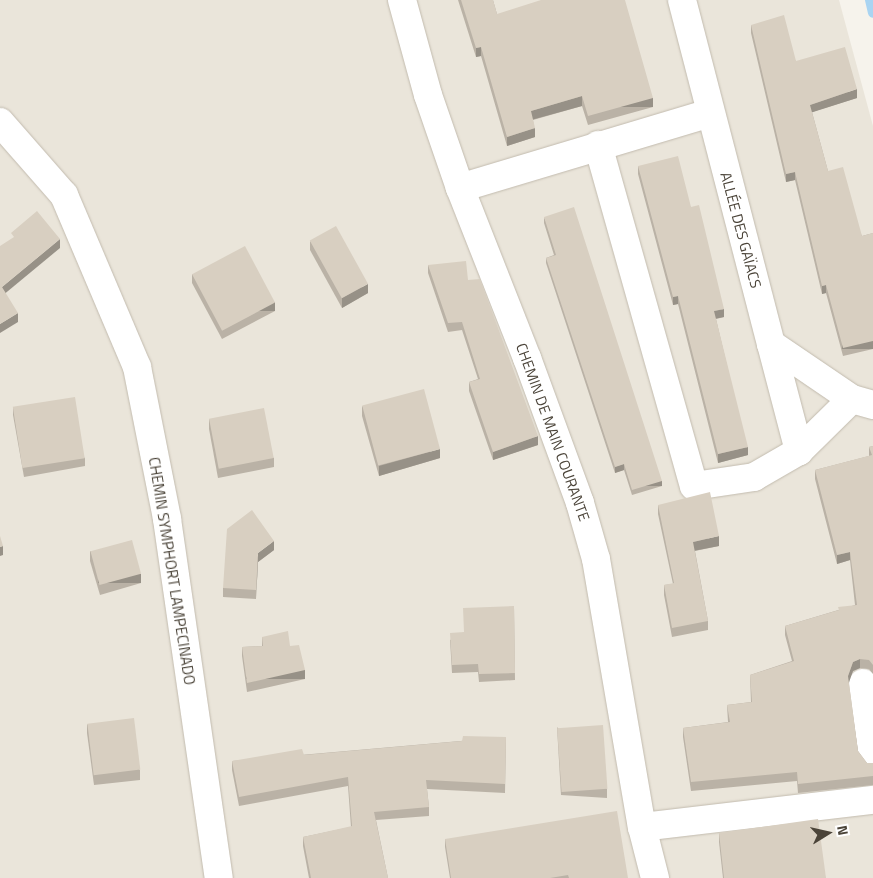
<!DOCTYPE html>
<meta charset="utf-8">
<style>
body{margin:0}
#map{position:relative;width:873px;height:878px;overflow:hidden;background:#f6f3ec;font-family:"Titillium Web",sans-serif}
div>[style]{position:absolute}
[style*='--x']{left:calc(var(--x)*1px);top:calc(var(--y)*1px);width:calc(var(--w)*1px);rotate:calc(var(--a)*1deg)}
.residential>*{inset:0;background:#eae5da}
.stream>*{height:10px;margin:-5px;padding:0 5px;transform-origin:5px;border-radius:5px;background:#a9d4f2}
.roads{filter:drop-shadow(0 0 1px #c2bbae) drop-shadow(0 0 1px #c2bbae)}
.minor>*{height:28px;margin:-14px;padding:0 14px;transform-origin:14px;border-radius:14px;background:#fff}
.wall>*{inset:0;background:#bab2a6}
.shaded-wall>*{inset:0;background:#979187;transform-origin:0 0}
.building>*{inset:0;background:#d8cfc1;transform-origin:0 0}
span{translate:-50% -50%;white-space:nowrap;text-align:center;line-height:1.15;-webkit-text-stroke:4px #fff;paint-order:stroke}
.street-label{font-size:15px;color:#4b4439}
.north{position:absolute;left:803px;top:808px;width:50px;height:50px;-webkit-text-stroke:4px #fff;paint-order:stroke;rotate:80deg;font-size:14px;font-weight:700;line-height:20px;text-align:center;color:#4b4439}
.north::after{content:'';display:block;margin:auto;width:18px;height:22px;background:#4b4439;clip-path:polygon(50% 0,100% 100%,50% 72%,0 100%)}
</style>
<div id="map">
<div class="residential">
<div style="clip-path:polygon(0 0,839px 0,873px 126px,873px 878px,0 878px)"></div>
</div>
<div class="stream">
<div style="--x:870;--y:0;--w:13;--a:77"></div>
</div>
<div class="roads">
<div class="minor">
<div style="--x:402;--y:0;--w:98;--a:74.7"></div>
<div style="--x:428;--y:95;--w:98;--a:71"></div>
<div style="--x:460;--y:188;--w:183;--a:68.5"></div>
<div style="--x:527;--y:358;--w:154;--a:69.9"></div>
<div style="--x:580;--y:503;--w:58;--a:74.1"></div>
<div style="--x:596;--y:559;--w:272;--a:80.3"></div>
<div style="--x:642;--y:827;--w:53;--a:75.7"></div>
<div style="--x:682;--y:0;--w:355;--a:75.5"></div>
<div style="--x:771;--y:344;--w:98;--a:34.2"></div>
<div style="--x:852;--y:399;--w:22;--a:16"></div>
<div style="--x:0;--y:122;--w:97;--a:48.8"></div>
<div style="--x:64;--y:195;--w:187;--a:67"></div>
<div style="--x:137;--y:367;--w:155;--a:78.8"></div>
<div style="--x:167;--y:519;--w:363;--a:81.8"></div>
<div style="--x:598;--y:145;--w:354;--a:74.3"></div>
<div style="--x:694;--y:486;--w:61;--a:-8.5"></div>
<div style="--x:754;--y:477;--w:52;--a:-30"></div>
<div style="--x:799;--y:451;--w:74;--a:-44.5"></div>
<div style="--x:460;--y:188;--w:261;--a:-16.7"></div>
<div style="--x:771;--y:344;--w:111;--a:75.3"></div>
<div style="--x:863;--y:683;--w:76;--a:82.4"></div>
<div style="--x:642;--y:827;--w:233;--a:-6.7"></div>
</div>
</div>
<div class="wall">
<div style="clip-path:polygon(458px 0,493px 0,497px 14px,653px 107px,588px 125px,582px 106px,533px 120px,535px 137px,507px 146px,481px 56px,476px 57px)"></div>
<div style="clip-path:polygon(751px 25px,796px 61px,857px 98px,812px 112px,828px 171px,862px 236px,873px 233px,873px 349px,843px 356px,826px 293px,822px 294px,795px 180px,786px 182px,751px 33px)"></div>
<div style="clip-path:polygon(638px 166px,691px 207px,724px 317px,716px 319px,748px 455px,718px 463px,678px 304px,673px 305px,638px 174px)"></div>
<div style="clip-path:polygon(544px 217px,662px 486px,632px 495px,624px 470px,615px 473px,546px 263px,546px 258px,554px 255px,544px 223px)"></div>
<div style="clip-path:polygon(310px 241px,368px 293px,342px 308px,310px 250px)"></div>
<div style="clip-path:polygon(428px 265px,468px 280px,538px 445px,493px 460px,469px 391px,469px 382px,478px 379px,462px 330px,448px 332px,428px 273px)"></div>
<div style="clip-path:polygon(192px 274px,275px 311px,222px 339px,192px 283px)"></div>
<div style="clip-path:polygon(362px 406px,440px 458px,379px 476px,362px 416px)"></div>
<div style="clip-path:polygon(13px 407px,85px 458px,85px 466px,24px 477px,13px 415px)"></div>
<div style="clip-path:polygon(209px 419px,274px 458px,274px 467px,218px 478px,209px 429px)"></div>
<div style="clip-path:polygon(873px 446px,873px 674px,869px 669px,860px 668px,853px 671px,848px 682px,858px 751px,867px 763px,873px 763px,873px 785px,798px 793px,797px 781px,691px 791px,683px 737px,683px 728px,728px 722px,727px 705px,751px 702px,750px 675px,792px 661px,785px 635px,785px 626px,855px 605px,850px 560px,837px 564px,815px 479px,815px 470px,869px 456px,869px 447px)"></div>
<div style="clip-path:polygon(658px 505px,719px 546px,695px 551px,708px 621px,708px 630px,672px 637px,664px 595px,664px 585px,673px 584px,658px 514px)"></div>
<div style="clip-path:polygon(274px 541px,274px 550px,258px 562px,256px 599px,223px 597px,223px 588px)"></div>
<div style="clip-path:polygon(90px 551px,141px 583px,100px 595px,90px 561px)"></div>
<div style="clip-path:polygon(514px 606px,515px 680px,479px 682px,478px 672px,452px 673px,450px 640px)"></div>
<div style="clip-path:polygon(262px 637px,290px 646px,305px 679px,247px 692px,242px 656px,242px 647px,262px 646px)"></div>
<div style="clip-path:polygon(87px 724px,140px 770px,140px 780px,94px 785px,87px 733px)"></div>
<div style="clip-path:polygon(557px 727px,607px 789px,607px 798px,561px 795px)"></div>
<div style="clip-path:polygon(506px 737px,505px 793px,427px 789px,429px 807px,429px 816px,376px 820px,388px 878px,309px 878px,303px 846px,303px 837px,351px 827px,348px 786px,239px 806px,232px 770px,232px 761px)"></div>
<div style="clip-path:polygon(719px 833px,826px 878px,723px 878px,719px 842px)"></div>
<div style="clip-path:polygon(445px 839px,628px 878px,450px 878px,445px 847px)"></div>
</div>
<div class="shaded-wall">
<div style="clip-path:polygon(481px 47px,481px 56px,476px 57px,476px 48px)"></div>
<div style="clip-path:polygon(857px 89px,857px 98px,810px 113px,810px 105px)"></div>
<div style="clip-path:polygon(582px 96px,582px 106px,531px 120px,531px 111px)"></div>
<div style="left:653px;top:98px;width:9px;height:67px;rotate:90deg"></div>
<div style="clip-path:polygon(535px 128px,535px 137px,507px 146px,507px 137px)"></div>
<div style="clip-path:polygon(795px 172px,795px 180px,786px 182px,786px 174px)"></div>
<div style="clip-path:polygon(60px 239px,60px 248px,2px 296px,2px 287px)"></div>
<div style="clip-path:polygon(368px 284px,368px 293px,342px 308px,342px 298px)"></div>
<div style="clip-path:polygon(826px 285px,826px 293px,822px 294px,822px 286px)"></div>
<div style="clip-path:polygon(678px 296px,678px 304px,673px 305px,673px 297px)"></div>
<div style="left:275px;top:302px;width:9px;height:60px;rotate:90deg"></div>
<div style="clip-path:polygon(724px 309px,724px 317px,714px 319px,714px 311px)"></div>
<div style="clip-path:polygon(18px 313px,18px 322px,0 333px,0 324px)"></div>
<div style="left:873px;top:341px;width:8px;height:31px;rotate:90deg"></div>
<div style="clip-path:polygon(538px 436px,538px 445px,493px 460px,493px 452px)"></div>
<div style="clip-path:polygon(748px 447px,748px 455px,718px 463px,718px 454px)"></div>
<div style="clip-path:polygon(440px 449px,440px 458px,379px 476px,379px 466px)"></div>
<div style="clip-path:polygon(624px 464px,624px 470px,615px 473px,615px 467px)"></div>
<div style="left:662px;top:481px;width:5px;height:31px;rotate:90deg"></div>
<div style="clip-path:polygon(719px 536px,719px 546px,693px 551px,693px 542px)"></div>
<div style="clip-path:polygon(274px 541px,274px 550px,258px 562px,256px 599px,258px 553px)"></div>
<div style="clip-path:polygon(3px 546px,3px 555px,0 556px,0 547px)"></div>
<div style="clip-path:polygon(850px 552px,850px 560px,837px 564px,837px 555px)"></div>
<div style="left:141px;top:574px;width:9px;height:43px;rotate:90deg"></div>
<div style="clip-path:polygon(860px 659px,860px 668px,853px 671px,848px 685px,848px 676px,853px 662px)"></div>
<div style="left:305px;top:670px;width:9px;height:59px;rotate:90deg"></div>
</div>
<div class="building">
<div style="clip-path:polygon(461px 0,493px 0,497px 14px,541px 0,625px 0,653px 98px,588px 116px,582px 96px,531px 111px,535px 128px,507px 137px,481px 47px,476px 48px)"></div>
<div style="clip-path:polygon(784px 15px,796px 61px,845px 47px,857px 89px,810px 105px,828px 171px,843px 167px,862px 236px,873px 233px,873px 341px,843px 348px,826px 285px,822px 286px,795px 172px,786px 174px,751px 25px)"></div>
<div style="clip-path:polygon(678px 156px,691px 207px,699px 205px,724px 309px,714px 311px,748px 447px,718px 454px,678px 296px,673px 297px,638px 166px)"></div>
<div style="clip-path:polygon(574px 207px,662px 481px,632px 490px,624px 464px,615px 467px,546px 258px,556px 255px,544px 217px)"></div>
<div style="clip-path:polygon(37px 211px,60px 239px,2px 287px,18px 313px,0 324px,0 246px,14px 237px,11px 233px)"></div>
<div style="left:336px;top:226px;width:66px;height:30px;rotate:61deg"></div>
<div style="left:245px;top:246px;width:64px;height:60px;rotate:62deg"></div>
<div style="clip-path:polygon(466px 261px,468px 280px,480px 279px,538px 436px,493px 452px,469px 382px,480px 379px,462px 322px,448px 323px,428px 265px)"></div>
<div style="left:424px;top:389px;width:62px;height:64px;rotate:75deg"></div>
<div style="left:75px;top:397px;width:62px;height:63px;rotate:81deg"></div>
<div style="left:264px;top:408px;width:51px;height:56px;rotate:79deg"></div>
<div style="clip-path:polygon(873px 446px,873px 665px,869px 660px,860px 659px,853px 662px,848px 676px,858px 751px,867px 763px,873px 763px,873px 776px,798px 784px,797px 772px,691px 782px,683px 728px,730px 722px,727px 705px,752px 702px,750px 675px,794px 661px,785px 626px,839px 610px,838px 607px,857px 605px,850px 552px,837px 555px,815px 470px,872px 455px,869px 447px)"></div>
<div style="clip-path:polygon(710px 492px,719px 536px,693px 542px,708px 621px,672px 628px,664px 585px,674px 583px,658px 505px)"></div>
<div style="clip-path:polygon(252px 510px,274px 541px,258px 553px,256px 590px,223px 588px,227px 529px)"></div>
<div style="clip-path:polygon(0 536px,3px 546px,0 547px)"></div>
<div style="left:132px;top:540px;width:35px;height:43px;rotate:75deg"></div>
<div style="clip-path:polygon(514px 606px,515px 673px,479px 674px,478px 664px,452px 665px,450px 633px,464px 632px,463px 608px)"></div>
<div style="clip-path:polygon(288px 631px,290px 646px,299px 645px,305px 670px,247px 683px,242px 647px,263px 646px,262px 637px)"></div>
<div style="left:134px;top:718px;width:52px;height:47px;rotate:83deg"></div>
<div style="left:603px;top:725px;width:64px;height:46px;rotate:86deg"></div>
<div style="clip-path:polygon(463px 736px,506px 737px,505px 784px,426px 780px,429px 807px,374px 812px,388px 878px,311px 878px,303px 837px,352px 826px,348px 777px,239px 797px,232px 761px,302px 749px,304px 755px,462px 741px)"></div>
<div style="clip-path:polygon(617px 811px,628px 878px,569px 878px,568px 875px,550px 878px,451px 878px,445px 839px)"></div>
<div style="clip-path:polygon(818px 819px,826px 878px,724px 878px,719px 833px)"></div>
</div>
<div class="street-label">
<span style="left:741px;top:230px;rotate:75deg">ALLÉE DES GAÏACS</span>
<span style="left:553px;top:432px;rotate:70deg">CHEMIN DE MAIN COURANTE</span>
<span style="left:172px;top:571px;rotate:81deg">CHEMIN SYMPHORT LAMPECINADO</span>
</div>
<div class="north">N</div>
</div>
